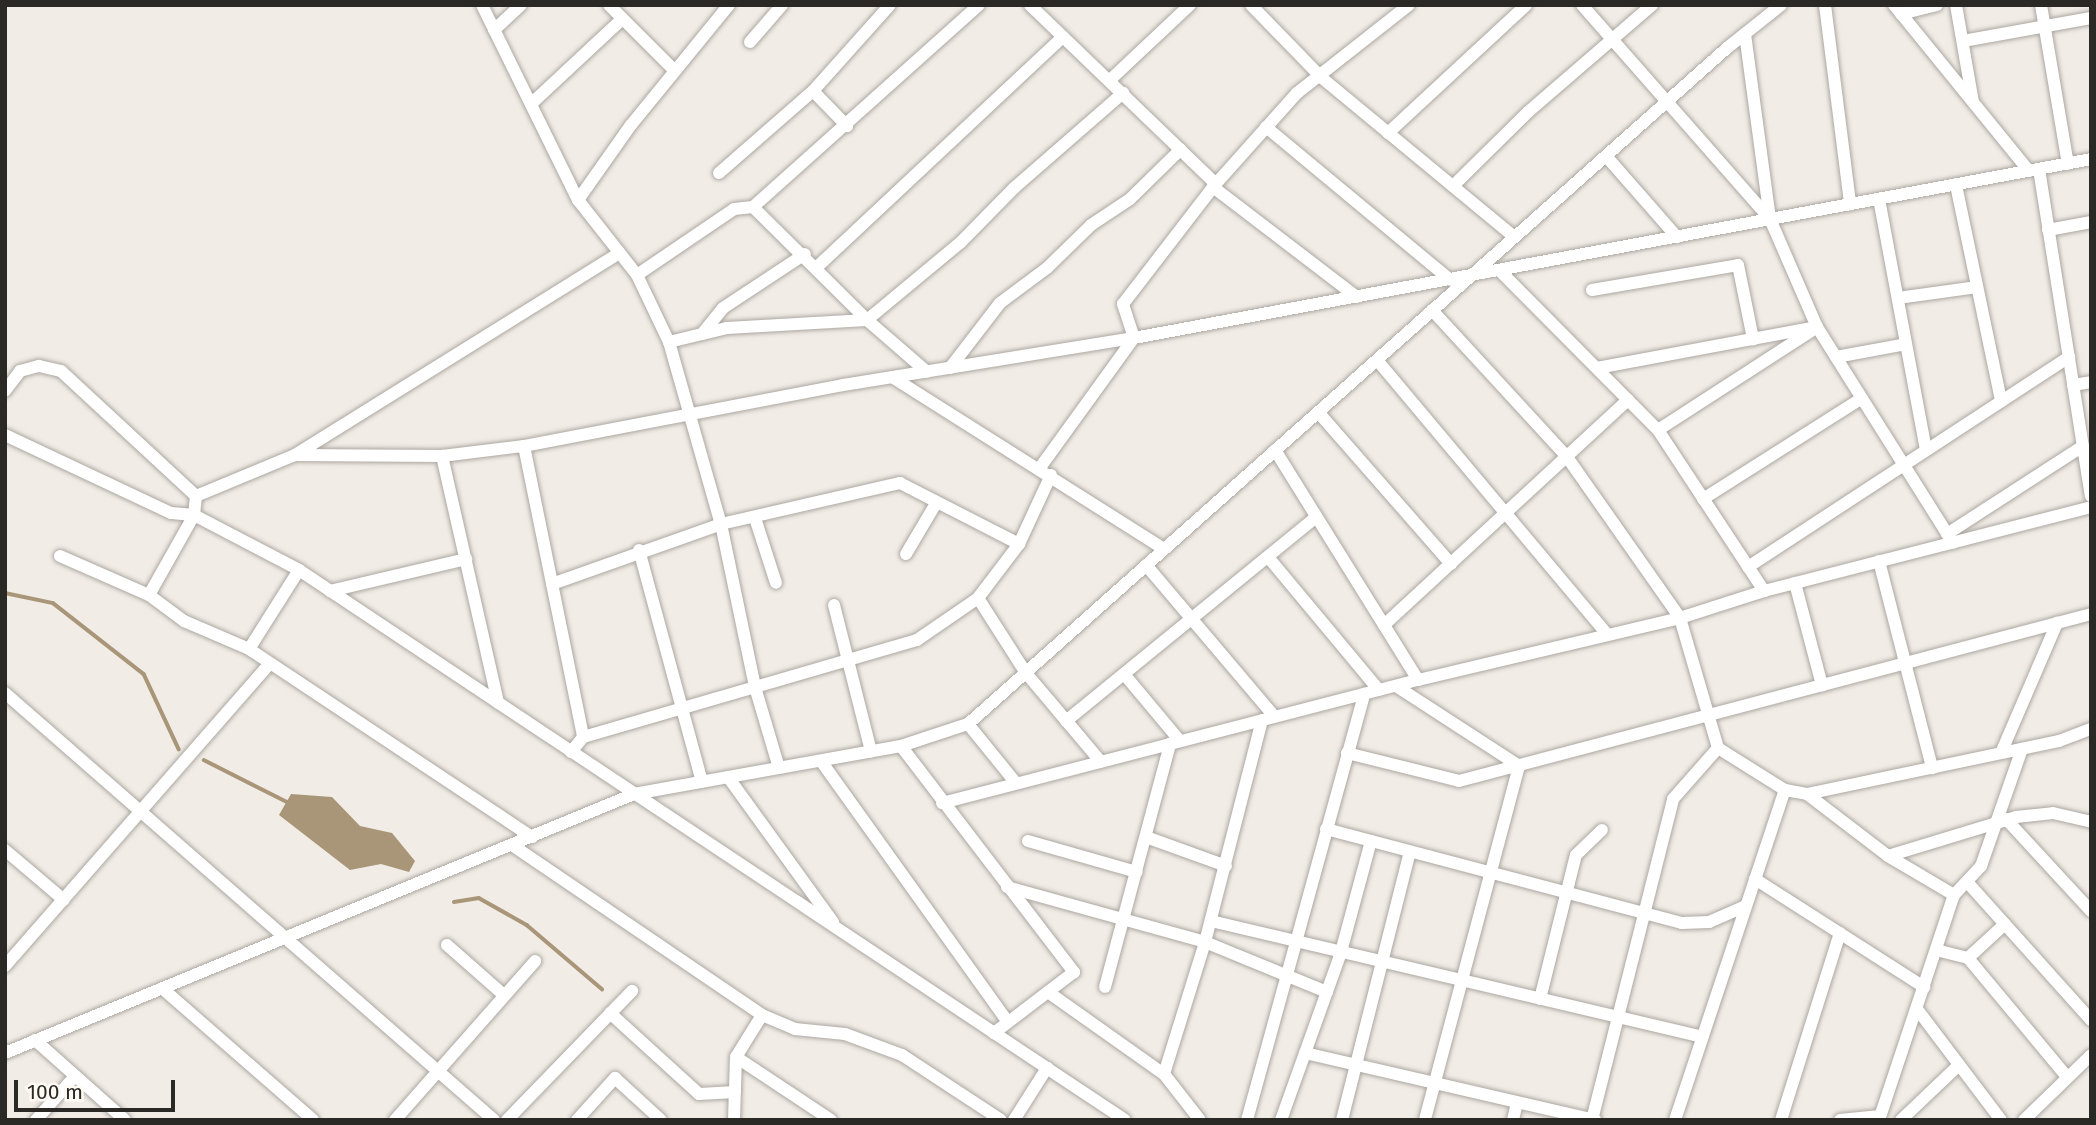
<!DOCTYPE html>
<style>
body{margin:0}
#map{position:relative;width:2096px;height:1125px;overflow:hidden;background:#f1ece6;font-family:"Fira Sans",sans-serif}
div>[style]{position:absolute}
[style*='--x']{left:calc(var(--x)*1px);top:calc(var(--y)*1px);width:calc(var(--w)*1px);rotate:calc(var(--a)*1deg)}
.water>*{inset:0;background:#a99679}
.stream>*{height:3.5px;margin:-1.75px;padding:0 1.75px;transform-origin:1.75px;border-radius:1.75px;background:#a99679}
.roads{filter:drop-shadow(0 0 2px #aca7a1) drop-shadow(0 0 2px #aca7a1)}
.minor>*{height:12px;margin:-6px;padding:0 6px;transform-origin:6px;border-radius:6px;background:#fff}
span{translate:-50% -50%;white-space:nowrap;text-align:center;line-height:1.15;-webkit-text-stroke:6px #fffaf3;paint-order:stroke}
.frame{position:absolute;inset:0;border:7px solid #2a2926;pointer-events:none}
.scale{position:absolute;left:14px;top:1080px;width:161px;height:32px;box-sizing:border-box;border:4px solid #2a2926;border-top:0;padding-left:9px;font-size:21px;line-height:24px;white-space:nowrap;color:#2a2926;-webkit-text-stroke:5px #fffaf3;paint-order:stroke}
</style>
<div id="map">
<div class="water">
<div style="clip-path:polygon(291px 794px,332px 797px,360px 826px,392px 833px,415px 861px,409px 872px,381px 864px,350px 870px,279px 815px)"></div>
</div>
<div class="stream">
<div style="--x:5;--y:593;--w:49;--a:11.8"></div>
<div style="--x:53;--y:603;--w:115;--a:38"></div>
<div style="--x:144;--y:674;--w:83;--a:65"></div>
<div style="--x:204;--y:760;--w:95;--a:26.8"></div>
<div style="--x:454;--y:902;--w:25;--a:-9"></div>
<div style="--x:479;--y:898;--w:55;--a:29.4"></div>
<div style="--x:527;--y:925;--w:99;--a:40.5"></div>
</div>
<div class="roads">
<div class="minor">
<div style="--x:482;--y:5;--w:217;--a:63.8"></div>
<div style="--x:578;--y:200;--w:95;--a:51.8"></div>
<div style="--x:637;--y:275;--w:74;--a:64.5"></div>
<div style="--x:669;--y:342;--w:189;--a:74.1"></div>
<div style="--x:721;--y:524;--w:167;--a:78.2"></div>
<div style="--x:755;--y:687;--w:84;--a:73.5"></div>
<div style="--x:609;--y:5;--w:93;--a:45"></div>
<div style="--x:1030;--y:5;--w:258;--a:43.9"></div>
<div style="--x:1251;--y:5;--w:102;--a:45.8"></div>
<div style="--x:1322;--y:78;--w:249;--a:39.6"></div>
<div style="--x:1582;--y:5;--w:283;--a:48.7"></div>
<div style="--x:1825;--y:5;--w:201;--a:82.8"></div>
<div style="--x:1894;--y:5;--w:214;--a:50.9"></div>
<div style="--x:1956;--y:5;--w:98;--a:80.1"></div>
<div style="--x:2041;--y:5;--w:161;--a:80.4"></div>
<div style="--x:1901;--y:14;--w:37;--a:-14"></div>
<div style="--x:494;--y:30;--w:37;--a:-43"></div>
<div style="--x:1745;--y:34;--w:187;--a:82.3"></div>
<div style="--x:1770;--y:219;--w:118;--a:66.5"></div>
<div style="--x:1817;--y:327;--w:255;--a:57.8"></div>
<div style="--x:1963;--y:41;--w:130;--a:-10.2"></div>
<div style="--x:750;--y:42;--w:49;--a:-49.1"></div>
<div style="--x:1110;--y:80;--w:110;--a:-43.2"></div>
<div style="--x:813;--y:91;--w:49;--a:45.8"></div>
<div style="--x:531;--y:104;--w:125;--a:-43"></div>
<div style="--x:1266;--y:127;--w:239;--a:39.7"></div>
<div style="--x:1388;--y:133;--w:188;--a:-42.8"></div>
<div style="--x:1606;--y:156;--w:108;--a:48.8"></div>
<div style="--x:2039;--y:169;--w:331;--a:81"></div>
<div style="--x:719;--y:173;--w:125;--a:-41.1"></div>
<div style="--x:813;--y:91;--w:115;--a:-48.2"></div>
<div style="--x:1956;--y:185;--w:221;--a:78.2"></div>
<div style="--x:1453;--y:186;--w:105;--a:-44.6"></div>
<div style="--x:1528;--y:112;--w:164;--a:-40.8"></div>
<div style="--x:1213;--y:187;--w:181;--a:37.4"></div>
<div style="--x:1879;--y:199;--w:255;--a:79.4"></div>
<div style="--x:578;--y:200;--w:92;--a:-54.8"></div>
<div style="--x:631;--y:125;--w:155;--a:-50.8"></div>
<div style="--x:753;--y:207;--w:161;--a:44.7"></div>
<div style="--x:867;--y:320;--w:79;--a:40.9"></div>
<div style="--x:2048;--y:230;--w:44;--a:-10.5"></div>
<div style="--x:817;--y:267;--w:337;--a:-43.1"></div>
<div style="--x:1499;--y:270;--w:226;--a:45.2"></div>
<div style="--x:1658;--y:430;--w:193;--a:56.6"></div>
<div style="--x:637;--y:275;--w:117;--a:-34.2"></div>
<div style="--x:734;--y:209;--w:19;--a:-6"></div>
<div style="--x:753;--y:207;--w:303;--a:-41.8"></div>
<div style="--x:1592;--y:290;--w:148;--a:-9.7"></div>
<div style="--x:1738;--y:265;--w:76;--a:78.5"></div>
<div style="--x:1898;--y:298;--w:80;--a:-7.9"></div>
<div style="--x:1432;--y:310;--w:200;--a:47.4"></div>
<div style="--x:1567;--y:457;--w:197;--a:54.9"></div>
<div style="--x:1680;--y:618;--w:135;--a:73.7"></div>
<div style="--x:702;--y:334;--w:33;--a:-51"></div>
<div style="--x:723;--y:308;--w:98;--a:-33.4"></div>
<div style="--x:669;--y:342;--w:60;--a:-13.6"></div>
<div style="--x:727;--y:328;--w:140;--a:-3.3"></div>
<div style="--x:867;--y:320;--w:122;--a:-39.7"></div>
<div style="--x:961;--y:242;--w:76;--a:-45.5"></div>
<div style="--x:1014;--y:188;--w:145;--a:-41.1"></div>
<div style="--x:1836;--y:357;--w:71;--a:-10.5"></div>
<div style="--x:1377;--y:360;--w:358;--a:50"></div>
<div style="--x:950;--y:368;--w:82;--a:-52.4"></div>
<div style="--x:1000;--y:303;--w:59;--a:-36.7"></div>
<div style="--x:1047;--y:268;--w:62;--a:-44.3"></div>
<div style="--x:1091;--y:225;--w:47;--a:-33.7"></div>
<div style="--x:1130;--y:199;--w:71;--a:-44.4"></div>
<div style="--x:1597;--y:368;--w:224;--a:-10.6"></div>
<div style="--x:892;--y:377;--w:322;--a:32.3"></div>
<div style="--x:2073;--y:385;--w:18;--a:-9"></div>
<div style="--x:5;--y:391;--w:25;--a:-53"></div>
<div style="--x:20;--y:371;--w:20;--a:-15"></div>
<div style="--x:39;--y:366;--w:23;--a:13"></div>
<div style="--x:61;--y:371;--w:184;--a:42.8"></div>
<div style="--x:1318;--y:412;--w:202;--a:48.8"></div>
<div style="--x:1658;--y:430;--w:182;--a:-32.9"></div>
<div style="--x:5;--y:435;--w:183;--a:25.2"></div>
<div style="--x:171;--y:513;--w:23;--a:5"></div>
<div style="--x:194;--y:515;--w:119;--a:27.6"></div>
<div style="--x:299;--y:570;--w:992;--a:33.66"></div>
<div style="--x:524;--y:446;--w:297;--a:78.5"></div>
<div style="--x:1275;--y:450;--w:271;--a:58.1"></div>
<div style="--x:295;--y:455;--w:382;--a:-31.9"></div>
<div style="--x:442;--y:456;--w:253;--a:77.2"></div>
<div style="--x:1039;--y:469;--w:162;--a:-54.1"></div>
<div style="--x:1134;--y:338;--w:36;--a:-108"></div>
<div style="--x:1123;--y:304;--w:148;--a:-52.4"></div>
<div style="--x:1213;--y:187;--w:126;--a:-48.2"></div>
<div style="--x:1297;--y:93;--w:142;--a:-38.2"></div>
<div style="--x:1703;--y:499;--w:188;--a:-32.4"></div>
<div style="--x:755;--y:518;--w:68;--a:72.1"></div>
<div style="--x:1947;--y:534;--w:162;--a:-32.9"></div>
<div style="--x:639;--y:550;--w:240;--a:74.8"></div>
<div style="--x:906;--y:554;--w:57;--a:-59.4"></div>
<div style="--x:60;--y:556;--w:97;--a:23.7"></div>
<div style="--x:149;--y:595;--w:92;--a:-60.6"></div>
<div style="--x:194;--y:515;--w:19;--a:-84"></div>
<div style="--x:196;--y:496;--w:107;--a:-22.5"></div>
<div style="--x:295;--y:455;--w:147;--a:0.4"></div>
<div style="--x:442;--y:456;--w:83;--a:-7"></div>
<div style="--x:524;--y:446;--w:325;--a:-10.8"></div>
<div style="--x:843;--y:385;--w:295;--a:-9.2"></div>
<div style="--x:1134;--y:338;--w:974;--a:-10.59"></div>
<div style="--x:1268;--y:557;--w:173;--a:50.2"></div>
<div style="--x:1879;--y:561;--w:214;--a:75.6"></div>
<div style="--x:1146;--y:565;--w:199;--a:49.7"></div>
<div style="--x:1748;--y:567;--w:384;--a:-33.2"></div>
<div style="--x:299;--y:570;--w:93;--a:122.3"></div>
<div style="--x:249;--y:649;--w:340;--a:33.6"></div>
<div style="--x:1795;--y:583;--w:106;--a:75.2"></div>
<div style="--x:552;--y:584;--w:179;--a:-19.5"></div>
<div style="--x:721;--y:524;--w:184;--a:-12.9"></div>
<div style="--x:900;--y:483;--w:134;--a:27.1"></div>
<div style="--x:330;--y:591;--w:140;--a:-13.2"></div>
<div style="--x:149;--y:595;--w:44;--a:36.6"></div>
<div style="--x:184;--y:621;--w:71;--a:23.3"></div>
<div style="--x:978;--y:598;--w:89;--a:57.4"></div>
<div style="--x:1026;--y:673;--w:116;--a:49.9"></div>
<div style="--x:834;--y:605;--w:151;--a:75.8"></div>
<div style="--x:1384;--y:625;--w:332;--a:-42.7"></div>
<div style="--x:1124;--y:674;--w:87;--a:50.1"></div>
<div style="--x:1396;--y:686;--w:147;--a:33"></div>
<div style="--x:1519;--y:766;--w:366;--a:104.9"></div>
<div style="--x:5;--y:693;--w:649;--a:41.13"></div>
<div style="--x:1066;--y:721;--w:323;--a:-39.2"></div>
<div style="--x:968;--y:724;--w:76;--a:50.9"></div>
<div style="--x:901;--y:746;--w:285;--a:52.6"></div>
<div style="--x:1074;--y:972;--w:101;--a:142.7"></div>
<div style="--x:571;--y:752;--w:19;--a:-51"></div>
<div style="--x:583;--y:737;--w:348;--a:-16.2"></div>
<div style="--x:917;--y:640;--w:74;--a:-34.5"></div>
<div style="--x:978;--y:598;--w:68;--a:-52.8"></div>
<div style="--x:1019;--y:544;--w:76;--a:-65.1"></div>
<div style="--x:1347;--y:753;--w:115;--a:14"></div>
<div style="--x:1459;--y:781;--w:654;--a:-14.8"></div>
<div style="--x:2001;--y:753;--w:142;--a:-66.7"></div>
<div style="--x:821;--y:761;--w:321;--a:54.4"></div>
<div style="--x:728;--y:777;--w:179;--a:54.1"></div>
<div style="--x:1807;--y:794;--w:102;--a:37.4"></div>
<div style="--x:1888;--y:856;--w:77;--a:30.6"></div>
<div style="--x:942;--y:803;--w:492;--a:-14.5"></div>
<div style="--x:1418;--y:680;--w:269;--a:-13.3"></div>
<div style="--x:1680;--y:618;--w:88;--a:-17.8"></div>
<div style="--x:1764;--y:591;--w:338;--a:-14.4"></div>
<div style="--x:2006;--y:819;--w:125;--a:47.3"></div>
<div style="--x:1326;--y:829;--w:368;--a:14.8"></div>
<div style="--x:1682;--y:923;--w:27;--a:-2"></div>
<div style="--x:1709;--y:922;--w:40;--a:-23.4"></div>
<div style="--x:1146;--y:837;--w:85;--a:19.9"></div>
<div style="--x:1028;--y:841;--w:113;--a:15.9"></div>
<div style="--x:512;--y:845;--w:302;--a:34.2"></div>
<div style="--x:762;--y:1015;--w:36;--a:23"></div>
<div style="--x:795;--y:1029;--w:50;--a:5.7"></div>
<div style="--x:845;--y:1034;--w:61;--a:20.2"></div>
<div style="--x:902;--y:1055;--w:118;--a:33.3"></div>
<div style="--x:5;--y:850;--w:77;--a:40.3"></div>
<div style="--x:1888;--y:856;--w:134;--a:-16.9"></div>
<div style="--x:2016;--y:817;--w:37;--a:-6"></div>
<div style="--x:2053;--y:813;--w:39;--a:13"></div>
<div style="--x:1755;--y:879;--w:201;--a:32.6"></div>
<div style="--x:1968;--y:883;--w:184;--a:48.1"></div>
<div style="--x:1007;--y:887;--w:205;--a:15.5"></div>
<div style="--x:1205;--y:942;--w:132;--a:22.3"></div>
<div style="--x:1211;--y:921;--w:505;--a:13.27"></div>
<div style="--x:447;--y:945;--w:76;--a:41.3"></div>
<div style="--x:1936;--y:950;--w:33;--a:14"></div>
<div style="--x:1968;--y:958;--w:155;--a:50.2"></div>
<div style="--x:1968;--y:958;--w:50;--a:-42.6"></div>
<div style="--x:5;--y:966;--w:401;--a:-48.8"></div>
<div style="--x:1105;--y:987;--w:252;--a:-75"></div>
<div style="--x:163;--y:989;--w:199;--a:41.1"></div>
<div style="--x:1048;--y:992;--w:142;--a:35.3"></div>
<div style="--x:1164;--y:1074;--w:58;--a:52"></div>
<div style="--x:1540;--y:999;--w:148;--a:-76"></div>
<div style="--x:1576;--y:855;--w:36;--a:-44"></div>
<div style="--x:1917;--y:1009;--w:139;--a:52.9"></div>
<div style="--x:610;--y:1013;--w:120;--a:42.3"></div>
<div style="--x:699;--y:1094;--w:36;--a:-3"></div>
<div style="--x:35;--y:1040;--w:120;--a:41.6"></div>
<div style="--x:5;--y:1053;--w:680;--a:-22.38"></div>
<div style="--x:634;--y:794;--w:271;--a:-10.2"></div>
<div style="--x:901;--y:746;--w:71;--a:-18.2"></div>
<div style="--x:968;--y:724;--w:1016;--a:-41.69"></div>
<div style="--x:1727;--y:48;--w:69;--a:-38.5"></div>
<div style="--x:1305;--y:1053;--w:298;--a:13"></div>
<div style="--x:736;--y:1057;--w:114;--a:33.6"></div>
<div style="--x:1164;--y:1074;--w:138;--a:-72.7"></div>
<div style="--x:1205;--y:942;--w:229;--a:-75.6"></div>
<div style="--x:36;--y:1120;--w:59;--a:-48.4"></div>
<div style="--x:395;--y:1120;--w:212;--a:-48.6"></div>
<div style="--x:507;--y:1120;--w:180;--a:-45.9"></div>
<div style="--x:577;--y:1120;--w:57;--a:-47.9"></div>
<div style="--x:615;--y:1078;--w:62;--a:42.4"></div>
<div style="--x:734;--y:1120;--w:63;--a:-88.2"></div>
<div style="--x:736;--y:1057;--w:49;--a:-58.2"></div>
<div style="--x:1014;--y:1120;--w:62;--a:-57.6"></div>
<div style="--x:1247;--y:1120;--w:442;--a:-74.6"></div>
<div style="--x:1281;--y:1120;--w:178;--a:-70.3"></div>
<div style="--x:1341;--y:952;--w:115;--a:-74.9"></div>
<div style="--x:1342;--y:1120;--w:277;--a:-75.8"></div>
<div style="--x:1513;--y:1120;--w:18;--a:-77"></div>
<div style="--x:1592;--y:1120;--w:331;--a:-75.8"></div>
<div style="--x:1673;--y:799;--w:68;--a:-48.6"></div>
<div style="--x:1718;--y:748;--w:79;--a:32.1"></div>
<div style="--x:1785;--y:790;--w:22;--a:10"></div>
<div style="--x:1807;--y:794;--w:258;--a:-11.9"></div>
<div style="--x:2059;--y:741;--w:34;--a:-21"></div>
<div style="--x:1675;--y:1120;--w:348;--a:-71.6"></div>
<div style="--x:1781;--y:1120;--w:196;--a:-72.5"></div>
<div style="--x:1840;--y:1120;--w:40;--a:-5.7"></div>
<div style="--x:1879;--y:1120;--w:237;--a:-71.6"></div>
<div style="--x:1954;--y:895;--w:40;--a:-47"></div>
<div style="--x:1981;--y:866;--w:124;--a:-70.7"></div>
<div style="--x:1901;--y:1120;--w:80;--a:-43.5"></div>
<div style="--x:2024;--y:1120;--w:93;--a:-44.1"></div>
</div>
</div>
<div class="frame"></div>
<div class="scale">100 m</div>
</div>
